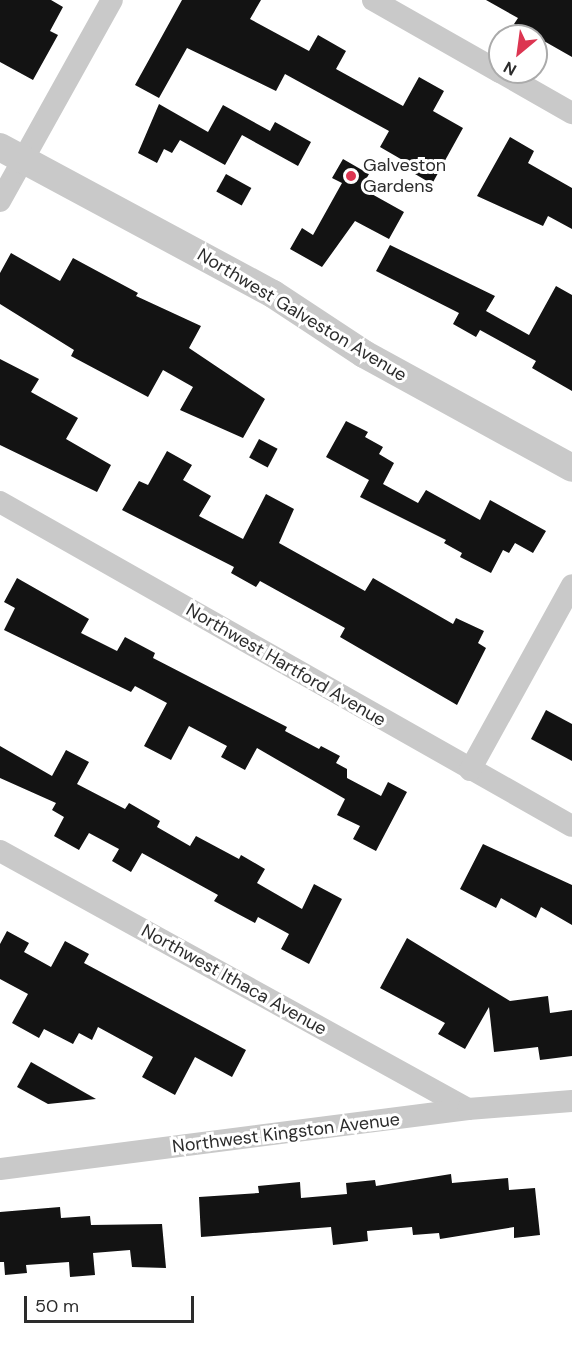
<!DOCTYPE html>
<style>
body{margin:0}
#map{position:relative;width:572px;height:1347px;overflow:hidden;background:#fff;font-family:"DM Sans",sans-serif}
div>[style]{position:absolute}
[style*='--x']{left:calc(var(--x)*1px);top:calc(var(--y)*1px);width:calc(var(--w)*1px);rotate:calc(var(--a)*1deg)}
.building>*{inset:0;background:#131313;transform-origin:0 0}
.minor>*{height:22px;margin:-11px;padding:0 11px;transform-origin:11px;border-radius:11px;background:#c9c9c9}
.tertiary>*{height:28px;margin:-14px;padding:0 14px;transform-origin:14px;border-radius:14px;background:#c9c9c9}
.dots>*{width:16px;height:16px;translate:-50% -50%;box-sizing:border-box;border:3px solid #fff;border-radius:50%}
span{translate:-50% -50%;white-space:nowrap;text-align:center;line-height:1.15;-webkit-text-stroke:6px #fff;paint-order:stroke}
.poi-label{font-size:18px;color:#2c2c2c}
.left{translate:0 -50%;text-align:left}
.street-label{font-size:18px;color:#2c2c2c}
.north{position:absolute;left:488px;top:24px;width:60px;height:60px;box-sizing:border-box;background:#fff;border:2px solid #ababab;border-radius:50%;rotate:209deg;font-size:16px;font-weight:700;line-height:24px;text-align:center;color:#2c2c2c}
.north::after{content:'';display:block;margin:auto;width:21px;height:27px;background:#dc3551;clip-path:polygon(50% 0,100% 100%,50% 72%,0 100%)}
.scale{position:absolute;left:24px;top:1296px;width:170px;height:27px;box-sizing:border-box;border:3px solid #2c2c2c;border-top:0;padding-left:8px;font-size:18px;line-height:21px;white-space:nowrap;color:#2c2c2c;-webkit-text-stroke:4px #fff;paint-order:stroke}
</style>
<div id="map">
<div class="building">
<div style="clip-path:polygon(0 0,51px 0,63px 7px,50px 31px,58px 35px,33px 80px,0 62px)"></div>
<div style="clip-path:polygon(182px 0,261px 0,250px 19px,309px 51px,318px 35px,346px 51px,336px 69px,403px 106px,419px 77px,444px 91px,433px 111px,463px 128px,432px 184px,415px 174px,418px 169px,380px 147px,389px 131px,285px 74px,276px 91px,187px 48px,159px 98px,135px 85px)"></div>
<div style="clip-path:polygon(486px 0,572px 0,572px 57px,514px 24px,518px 18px)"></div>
<div style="clip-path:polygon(159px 104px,208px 132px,223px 105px,270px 131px,275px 122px,311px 142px,298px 166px,242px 135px,225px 165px,180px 140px,172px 153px,164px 149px,157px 163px,138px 153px)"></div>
<div style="clip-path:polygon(510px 137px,534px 151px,528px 163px,572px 188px,572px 229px,548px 216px,543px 226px,477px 196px)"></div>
<div style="clip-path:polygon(343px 159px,369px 174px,361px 188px,404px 212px,389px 239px,355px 221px,322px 267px,290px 249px,302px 228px,313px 235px,342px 183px,332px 178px)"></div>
<div style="left:226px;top:174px;width:29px;height:20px;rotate:29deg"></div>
<div style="clip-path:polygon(390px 245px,495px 296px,486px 311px,529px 335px,556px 286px,572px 295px,572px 391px,532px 368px,536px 361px,480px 330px,476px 337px,453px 324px,459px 313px,376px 271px)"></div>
<div style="clip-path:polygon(11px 253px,60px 281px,73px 258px,138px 293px,136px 296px,201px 326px,189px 348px,265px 399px,243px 438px,180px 410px,193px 387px,163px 370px,148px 397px,71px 356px,74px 350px,0 304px,0 273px)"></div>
<div style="clip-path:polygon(0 359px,39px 379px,31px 392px,78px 418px,66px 439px,111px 465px,97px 492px,0 445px)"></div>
<div style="clip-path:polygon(346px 421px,368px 432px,365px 437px,383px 447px,379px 454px,394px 463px,383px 484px,418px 503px,426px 490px,480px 520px,490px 500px,546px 531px,533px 553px,515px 543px,509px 553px,503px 550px,491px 573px,460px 557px,462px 553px,444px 543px,446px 540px,360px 497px,369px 480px,326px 457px)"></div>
<div style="left:259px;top:439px;width:21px;height:21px;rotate:28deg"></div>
<div style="clip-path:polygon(167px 451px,192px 465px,183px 480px,211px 496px,199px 516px,243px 539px,266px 494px,294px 509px,279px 543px,365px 591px,373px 578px,453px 624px,456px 618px,484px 631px,478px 643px,486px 648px,457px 705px,340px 637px,345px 628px,260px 581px,256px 587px,231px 573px,234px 567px,122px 510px,139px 481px,148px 485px)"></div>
<div style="clip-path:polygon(17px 578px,89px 619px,81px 633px,117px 651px,125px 637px,155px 653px,153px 658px,287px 727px,285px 731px,319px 749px,321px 746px,340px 756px,336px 763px,347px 769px,347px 778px,381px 796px,388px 782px,407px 792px,376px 851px,353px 839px,360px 826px,337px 815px,345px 799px,257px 748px,245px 770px,221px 757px,227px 746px,189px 726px,171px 760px,144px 746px,167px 703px,135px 686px,131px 692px,4px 630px,15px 608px,4px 602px)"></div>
<div style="clip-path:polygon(546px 710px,572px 724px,572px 761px,531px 739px)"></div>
<div style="clip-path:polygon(0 746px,52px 776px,66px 750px,89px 762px,77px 784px,125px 809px,129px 803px,160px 821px,157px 827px,190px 846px,196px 836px,239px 859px,241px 855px,265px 869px,257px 883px,302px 909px,314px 884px,342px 899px,309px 964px,281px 949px,289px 934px,258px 917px,255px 923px,238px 914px,214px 901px,218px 895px,142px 853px,131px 872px,112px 861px,119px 849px,89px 833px,79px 850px,54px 836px,64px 817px,52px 810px,56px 803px,0 778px)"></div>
<div style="clip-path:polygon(483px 844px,572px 885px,572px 925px,541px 907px,536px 918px,501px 898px,496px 908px,460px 889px)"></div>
<div style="clip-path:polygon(7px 931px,29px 943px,24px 952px,51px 967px,65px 941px,89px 954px,84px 963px,246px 1050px,232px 1077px,195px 1057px,175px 1095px,142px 1077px,153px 1057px,98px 1027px,92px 1040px,79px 1033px,73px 1044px,44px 1029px,39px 1038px,12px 1023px,28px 994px,0 979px,0 944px)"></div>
<div style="clip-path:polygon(407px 938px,510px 1001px,548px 996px,550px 1013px,572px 1010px,572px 1056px,540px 1060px,538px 1047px,494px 1052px,489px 1007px,465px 1049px,438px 1034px,445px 1023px,380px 988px)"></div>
<div style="clip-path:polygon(31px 1062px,96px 1099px,48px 1104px,17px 1087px)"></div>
<div style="clip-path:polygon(451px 1174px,452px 1183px,508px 1178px,509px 1190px,535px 1188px,540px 1235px,514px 1238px,514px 1227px,440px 1239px,439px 1233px,413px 1235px,412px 1227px,367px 1231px,368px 1241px,333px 1245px,331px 1227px,201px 1237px,199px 1197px,259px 1193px,258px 1186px,300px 1182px,301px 1198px,347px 1194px,346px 1183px,375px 1180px,376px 1186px)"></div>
<div style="clip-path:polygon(60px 1207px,61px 1218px,90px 1216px,91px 1225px,162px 1224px,166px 1268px,132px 1267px,130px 1250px,93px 1253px,95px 1275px,70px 1277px,69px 1262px,26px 1265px,27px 1273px,5px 1275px,4px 1262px,0 1262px,0 1212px)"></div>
</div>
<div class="minor">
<div style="--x:373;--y:0;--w:146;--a:29.6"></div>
<div style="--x:500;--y:72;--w:83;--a:29.7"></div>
<div style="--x:0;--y:201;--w:230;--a:-60.9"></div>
<div style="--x:0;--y:502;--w:657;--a:29.53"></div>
<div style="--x:470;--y:770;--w:211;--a:-61.1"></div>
<div style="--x:0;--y:851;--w:534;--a:28.87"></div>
<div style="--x:0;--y:1169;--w:472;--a:-7.3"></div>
<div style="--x:468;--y:1109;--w:104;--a:-4.4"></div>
</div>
<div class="tertiary">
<div style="--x:0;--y:147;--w:310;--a:28.3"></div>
<div style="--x:273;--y:294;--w:109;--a:33.4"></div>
<div style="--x:364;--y:354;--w:237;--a:28.7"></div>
</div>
<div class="dots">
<div style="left:351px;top:176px;background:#dc3551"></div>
</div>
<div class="poi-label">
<span class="left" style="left:363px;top:176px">Galveston<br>Gardens</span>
</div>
<div class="street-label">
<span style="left:302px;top:315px;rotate:31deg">Northwest Galveston Avenue</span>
<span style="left:286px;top:665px;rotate:30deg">Northwest Hartford Avenue</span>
<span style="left:234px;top:980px;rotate:29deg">Northwest Ithaca Avenue</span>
<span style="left:286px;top:1133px;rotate:-7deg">Northwest Kingston Avenue</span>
</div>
<div class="north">N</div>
<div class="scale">50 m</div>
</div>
